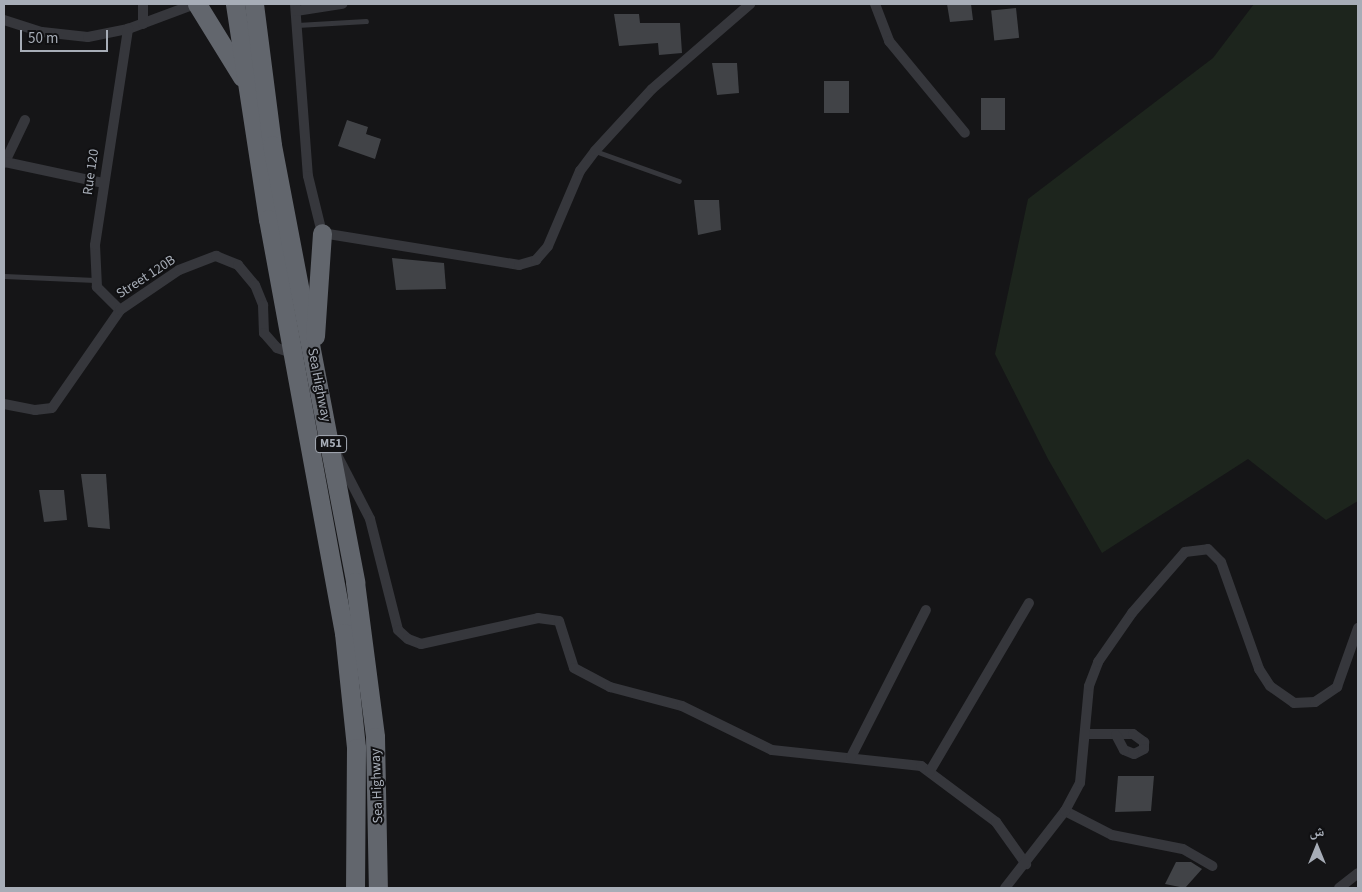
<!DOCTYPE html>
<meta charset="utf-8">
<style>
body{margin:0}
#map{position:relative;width:1362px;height:892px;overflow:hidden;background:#151517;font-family:"Source Sans 3","Noto Naskh Arabic",sans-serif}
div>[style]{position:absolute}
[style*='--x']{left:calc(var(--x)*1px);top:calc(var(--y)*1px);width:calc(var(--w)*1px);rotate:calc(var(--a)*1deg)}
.green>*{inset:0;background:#1d251d}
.building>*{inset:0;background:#414347;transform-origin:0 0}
.service>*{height:5px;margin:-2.5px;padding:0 2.5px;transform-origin:2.5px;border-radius:2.5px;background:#36373c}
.minor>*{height:10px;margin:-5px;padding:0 5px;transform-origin:5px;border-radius:5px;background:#36373c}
.motorway>*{height:19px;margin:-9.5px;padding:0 9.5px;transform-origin:9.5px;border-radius:9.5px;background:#62666d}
span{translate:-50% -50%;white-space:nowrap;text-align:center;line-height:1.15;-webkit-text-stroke:4px #101012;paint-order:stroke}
.shield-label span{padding:1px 4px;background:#101012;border:1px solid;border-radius:4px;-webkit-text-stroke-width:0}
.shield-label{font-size:12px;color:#a7adb7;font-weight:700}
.street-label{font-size:14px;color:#a7adb7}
.frame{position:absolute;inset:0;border:5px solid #a7adb7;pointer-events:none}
.north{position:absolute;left:1292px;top:822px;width:50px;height:50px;-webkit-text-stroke:4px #101012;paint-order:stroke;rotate:0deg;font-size:14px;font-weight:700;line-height:20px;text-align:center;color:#a7adb7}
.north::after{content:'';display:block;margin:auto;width:18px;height:22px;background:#a7adb7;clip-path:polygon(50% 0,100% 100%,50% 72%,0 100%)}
.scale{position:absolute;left:20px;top:30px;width:88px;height:22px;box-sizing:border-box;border:2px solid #a7adb7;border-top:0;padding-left:6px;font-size:15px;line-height:18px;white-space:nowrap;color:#a7adb7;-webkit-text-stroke:4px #101012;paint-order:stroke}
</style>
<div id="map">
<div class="green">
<div style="clip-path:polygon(1254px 4px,1358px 4px,1358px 501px,1326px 520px,1248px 459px,1102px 553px,1048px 459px,995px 354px,1028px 199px,1213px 58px)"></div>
</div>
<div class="building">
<div style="clip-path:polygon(947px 4px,971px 4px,973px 20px,950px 22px)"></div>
<div style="left:1016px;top:8px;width:30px;height:25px;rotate:84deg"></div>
<div style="clip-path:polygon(614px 14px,639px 14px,640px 23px,680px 23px,682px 53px,659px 55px,658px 43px,619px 46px)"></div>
<div style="clip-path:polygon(712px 63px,737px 63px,739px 93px,717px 95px)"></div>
<div style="left:824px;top:81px;width:25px;height:32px"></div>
<div style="left:981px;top:98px;width:24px;height:32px"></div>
<div style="clip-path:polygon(347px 120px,368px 127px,366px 134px,381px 139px,375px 159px,338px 146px)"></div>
<div style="clip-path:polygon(694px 200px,719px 200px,721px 230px,698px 235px)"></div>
<div style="clip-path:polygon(392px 258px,444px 263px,446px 289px,396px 290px)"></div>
<div style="clip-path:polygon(81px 474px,106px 474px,110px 529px,88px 527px)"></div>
<div style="clip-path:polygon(39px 490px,64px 490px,67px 520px,44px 522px)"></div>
<div style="clip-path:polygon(1118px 776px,1154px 776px,1151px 811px,1115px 812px)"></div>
<div style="clip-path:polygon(1176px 862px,1191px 862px,1202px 869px,1185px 888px,1165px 884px)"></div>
</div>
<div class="service">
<div style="--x:297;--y:25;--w:69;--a:-3.3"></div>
<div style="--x:595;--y:151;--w:89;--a:19.7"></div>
<div style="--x:4;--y:276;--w:91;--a:2.5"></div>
</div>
<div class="minor">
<div style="--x:295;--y:4;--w:172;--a:85.7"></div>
<div style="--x:308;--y:176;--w:59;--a:76.2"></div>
<div style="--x:322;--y:233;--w:200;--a:9.2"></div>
<div style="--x:519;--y:265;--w:18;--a:-16"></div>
<div style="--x:536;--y:260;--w:18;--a:-49"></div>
<div style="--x:548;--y:246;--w:82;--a:-66.9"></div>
<div style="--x:580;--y:171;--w:25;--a:-53"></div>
<div style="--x:595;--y:151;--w:84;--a:-47.4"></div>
<div style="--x:652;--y:89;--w:130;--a:-40.9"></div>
<div style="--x:875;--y:4;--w:40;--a:69"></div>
<div style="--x:889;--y:41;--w:119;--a:50.4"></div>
<div style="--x:296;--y:11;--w:47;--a:-8.7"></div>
<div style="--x:4;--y:20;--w:40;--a:18"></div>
<div style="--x:42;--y:32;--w:46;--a:6.2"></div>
<div style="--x:88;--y:37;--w:41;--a:-11.3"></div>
<div style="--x:128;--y:29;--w:72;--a:-20.5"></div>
<div style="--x:143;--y:24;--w:20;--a:-90"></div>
<div style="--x:25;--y:120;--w:47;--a:115.5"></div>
<div style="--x:5;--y:162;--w:100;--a:12.1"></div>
<div style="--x:120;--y:310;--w:33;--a:-135"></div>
<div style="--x:97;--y:287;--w:42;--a:-92.7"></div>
<div style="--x:95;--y:245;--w:219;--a:-81.3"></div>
<div style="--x:4;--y:404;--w:32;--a:11"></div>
<div style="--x:35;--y:410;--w:17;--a:-7"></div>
<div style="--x:52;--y:408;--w:119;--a:-55.2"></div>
<div style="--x:120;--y:310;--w:71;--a:-34.1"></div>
<div style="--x:179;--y:270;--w:40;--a:-21"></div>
<div style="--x:216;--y:256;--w:24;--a:22"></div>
<div style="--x:238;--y:265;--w:26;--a:50"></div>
<div style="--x:255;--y:285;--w:22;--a:68"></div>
<div style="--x:263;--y:305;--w:28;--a:88"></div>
<div style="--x:264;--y:333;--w:20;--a:49"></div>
<div style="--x:277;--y:348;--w:18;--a:19"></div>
<div style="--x:336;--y:453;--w:74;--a:62.7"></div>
<div style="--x:370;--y:519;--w:114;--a:75.8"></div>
<div style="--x:398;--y:630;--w:13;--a:42"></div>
<div style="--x:408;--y:639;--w:14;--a:21"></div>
<div style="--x:421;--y:644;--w:120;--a:-12.5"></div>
<div style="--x:538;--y:618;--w:21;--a:8"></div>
<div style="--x:559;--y:621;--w:49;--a:72.3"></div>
<div style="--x:574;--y:668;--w:41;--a:27.8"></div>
<div style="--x:610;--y:687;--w:74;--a:14.8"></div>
<div style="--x:682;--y:706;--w:100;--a:26.1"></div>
<div style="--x:772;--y:750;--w:150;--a:6.1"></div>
<div style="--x:921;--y:766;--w:94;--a:36.7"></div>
<div style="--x:996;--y:822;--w:52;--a:54.5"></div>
<div style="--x:1088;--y:734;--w:45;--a:0"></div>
<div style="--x:1133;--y:734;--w:14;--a:36"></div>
<div style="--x:1144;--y:742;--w:7;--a:90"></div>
<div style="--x:1144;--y:749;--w:11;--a:153"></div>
<div style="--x:1134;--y:754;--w:11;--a:-158"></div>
<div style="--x:1124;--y:750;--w:17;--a:-118"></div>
<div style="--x:851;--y:757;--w:165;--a:-63"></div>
<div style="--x:930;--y:771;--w:195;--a:-59.5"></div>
<div style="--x:1065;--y:811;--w:53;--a:27.1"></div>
<div style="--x:1112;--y:835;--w:72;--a:11.2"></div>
<div style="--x:1183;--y:849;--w:34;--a:30"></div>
<div style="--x:1005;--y:888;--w:98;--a:-52.1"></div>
<div style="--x:1065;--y:811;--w:32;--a:-62"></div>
<div style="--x:1080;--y:783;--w:97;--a:-84.7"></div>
<div style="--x:1089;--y:686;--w:26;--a:-69"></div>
<div style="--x:1098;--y:662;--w:60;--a:-55.2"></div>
<div style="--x:1132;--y:613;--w:81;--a:-49"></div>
<div style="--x:1185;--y:552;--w:23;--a:-7"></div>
<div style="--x:1208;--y:549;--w:18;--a:45"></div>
<div style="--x:1221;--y:562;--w:114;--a:70.4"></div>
<div style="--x:1259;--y:669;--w:20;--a:57"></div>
<div style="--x:1270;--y:686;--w:29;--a:35"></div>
<div style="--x:1294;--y:703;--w:21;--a:-3"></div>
<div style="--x:1315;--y:702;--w:27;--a:-34"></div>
<div style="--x:1337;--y:687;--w:63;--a:-70.4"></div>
<div style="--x:1339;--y:888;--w:24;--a:-38"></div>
</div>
<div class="motorway">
<div style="--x:197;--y:4;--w:86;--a:58.3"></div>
<div style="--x:235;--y:4;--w:218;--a:81.3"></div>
<div style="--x:268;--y:219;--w:421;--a:79.6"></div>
<div style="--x:344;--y:633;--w:116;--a:84"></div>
<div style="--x:356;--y:748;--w:140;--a:90.4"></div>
<div style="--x:254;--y:4;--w:142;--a:82.7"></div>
<div style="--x:272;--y:145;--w:445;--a:79.2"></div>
<div style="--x:355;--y:582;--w:156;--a:82.6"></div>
<div style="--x:375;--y:737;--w:151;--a:88.9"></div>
<div style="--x:315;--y:336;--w:103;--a:-86.1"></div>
</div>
<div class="shield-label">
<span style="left:331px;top:444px">M51</span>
</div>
<div class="street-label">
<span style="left:91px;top:172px;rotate:-82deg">Rue 120</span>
<span style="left:146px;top:277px;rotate:-33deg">Street 120B</span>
<span style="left:319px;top:385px;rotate:79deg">Sea Highway</span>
<span style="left:377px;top:786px;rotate:-92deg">Sea Highway</span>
</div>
<div class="frame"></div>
<div class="north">ش</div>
<div class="scale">50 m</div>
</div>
